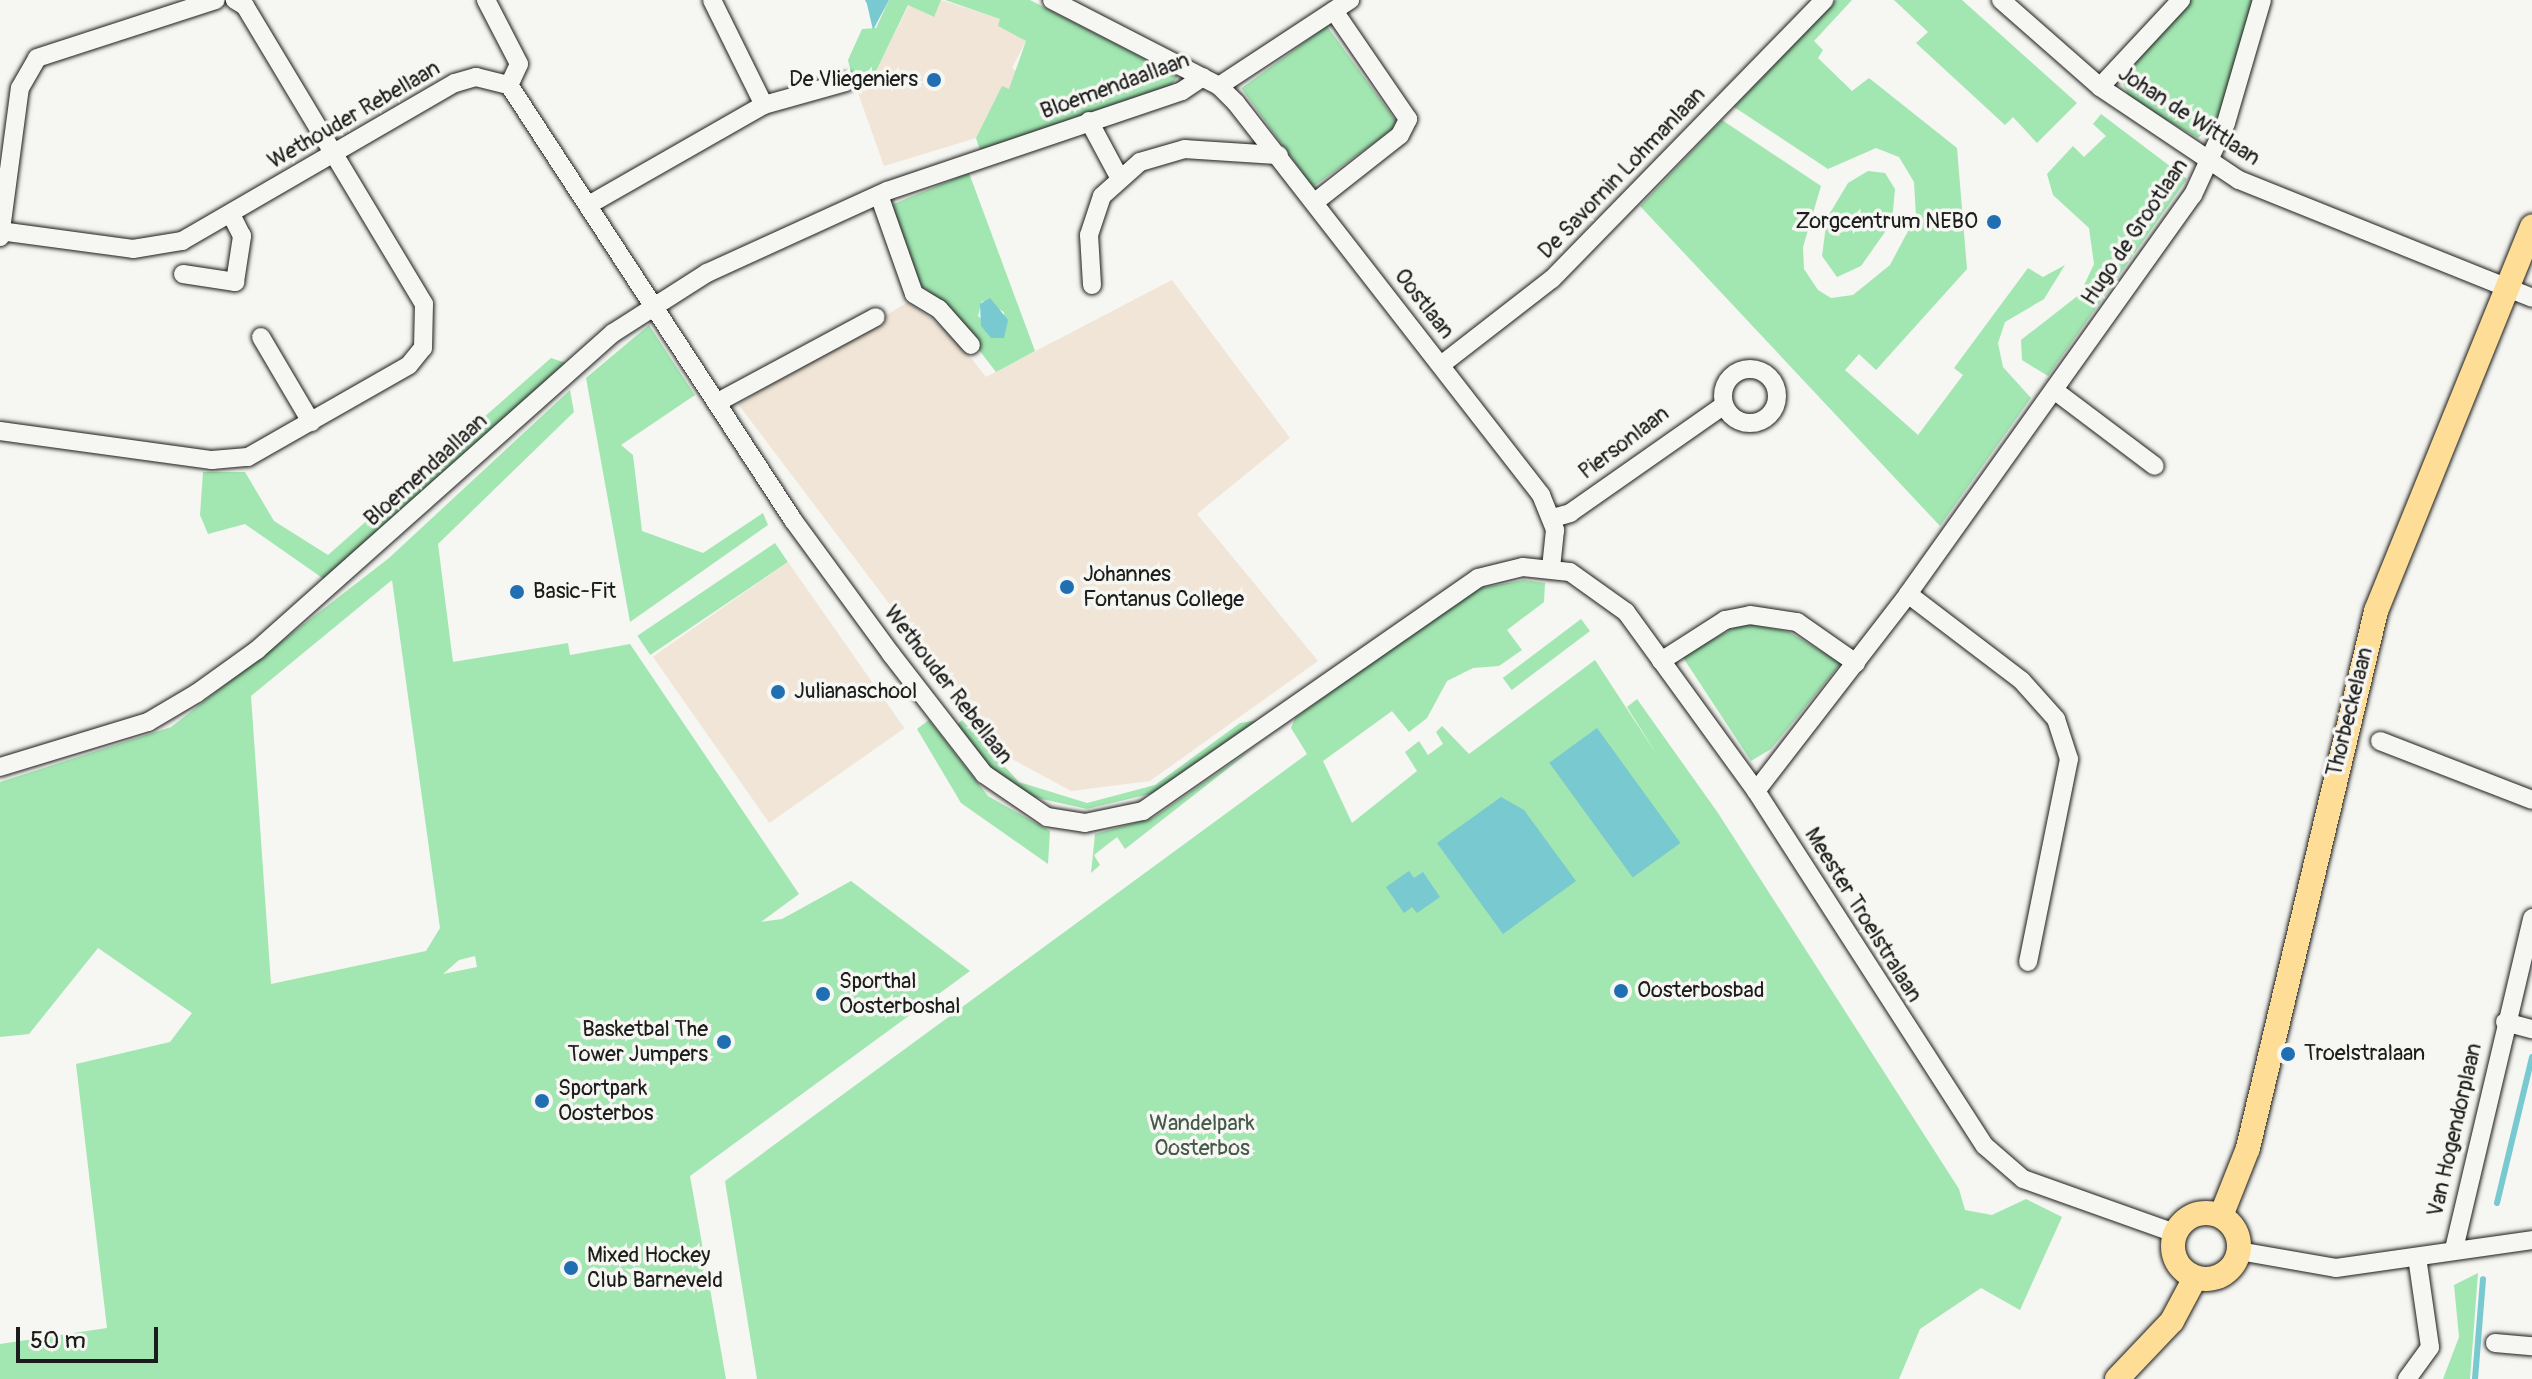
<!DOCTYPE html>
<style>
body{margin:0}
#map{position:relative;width:2532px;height:1379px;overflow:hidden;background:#f6f6f2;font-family:Pangolin,sans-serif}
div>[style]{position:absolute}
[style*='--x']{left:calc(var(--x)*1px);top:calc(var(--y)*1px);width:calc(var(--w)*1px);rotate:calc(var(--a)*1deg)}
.built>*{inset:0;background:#f0e5d6;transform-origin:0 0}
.green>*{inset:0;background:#a2e6b2;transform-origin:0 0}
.water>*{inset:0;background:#78c9d0;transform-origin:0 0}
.stream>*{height:6px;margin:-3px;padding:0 3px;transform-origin:3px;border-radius:3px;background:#78c9d0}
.roads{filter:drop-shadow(0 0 2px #1c1c1c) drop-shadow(0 0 2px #1c1c1c)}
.minor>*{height:18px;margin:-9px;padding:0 9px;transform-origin:9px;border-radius:9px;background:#f6f6f2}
.minor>.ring{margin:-9px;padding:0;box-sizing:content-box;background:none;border:18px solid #f6f6f2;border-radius:50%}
.major>*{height:24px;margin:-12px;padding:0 12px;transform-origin:12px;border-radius:12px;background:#fedd96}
.major>.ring{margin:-12px;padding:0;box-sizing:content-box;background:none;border:24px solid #fedd96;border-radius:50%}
.dots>*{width:22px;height:22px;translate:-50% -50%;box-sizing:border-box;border:4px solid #f6f6f2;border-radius:50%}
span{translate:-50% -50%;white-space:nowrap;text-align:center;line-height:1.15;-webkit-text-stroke:7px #f6f6f2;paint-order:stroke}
.poi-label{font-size:22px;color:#1c1c1c}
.right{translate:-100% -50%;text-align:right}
.left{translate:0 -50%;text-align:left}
.street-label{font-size:22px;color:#1c1c1c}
.park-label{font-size:22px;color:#445949}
.scale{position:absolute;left:16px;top:1327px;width:142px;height:36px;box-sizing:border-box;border:4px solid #1c1c1c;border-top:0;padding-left:10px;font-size:24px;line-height:28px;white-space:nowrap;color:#1c1c1c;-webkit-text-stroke:6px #f6f6f2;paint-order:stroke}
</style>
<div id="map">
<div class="built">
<div style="clip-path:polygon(941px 0,1001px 19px,998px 26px,1026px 41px,1012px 68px,1018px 72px,1009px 89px,1002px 87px,976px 138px,884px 166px,851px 73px,876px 70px,909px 5px,933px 17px)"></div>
<div style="clip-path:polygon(1172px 280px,1290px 438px,1197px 514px,1318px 661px,1150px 781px,1071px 791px,1003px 754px,738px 404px,908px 302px,952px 334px,986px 377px)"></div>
<div style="left:788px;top:562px;width:203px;height:165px;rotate:55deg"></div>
</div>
<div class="green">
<div style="clip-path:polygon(889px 0,941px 0,934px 17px,908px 5px,876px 71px,851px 73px,848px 60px,862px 29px,876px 28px)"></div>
<div style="clip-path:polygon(945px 0,1030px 0,1178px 76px,1170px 87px,980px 150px,976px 138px,1002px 86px,1009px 89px,1026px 41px,998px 26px,1000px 19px)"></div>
<div style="clip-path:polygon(1836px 0,1852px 0,1814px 41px,1823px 50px,1818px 58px,1852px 91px,1869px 78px,1957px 148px,1967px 269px,1876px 370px,1859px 354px,1845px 370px,1918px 435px,1963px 375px,1954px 368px,2028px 268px,2043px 277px,2065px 265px,2044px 299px,2005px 322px,1998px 343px,2003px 367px,2031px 398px,1940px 526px,1640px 206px,1722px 120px,1821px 186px,1803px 247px,1804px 269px,1818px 290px,1831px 298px,1853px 295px,1890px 265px,1916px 216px,1914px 182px,1899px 157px,1876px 148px,1828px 169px,1734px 107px)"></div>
<div style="clip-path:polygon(1894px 0,1962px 0,2077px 103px,2037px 143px,2013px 117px,2005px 125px,1916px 43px,1928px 32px)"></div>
<div style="clip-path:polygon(2187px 0,2254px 0,2219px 117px,2198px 138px,2130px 99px,2123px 84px,2126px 69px)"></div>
<div style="left:1327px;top:26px;width:122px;height:106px;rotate:54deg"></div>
<div style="clip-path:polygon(2101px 114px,2187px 179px,2048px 376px,2022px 360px,2021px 340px,2080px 294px,2094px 264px,2089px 228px,2053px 195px,2047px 174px,2073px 146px,2084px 157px,2106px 136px,2093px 124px)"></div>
<div style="clip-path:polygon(1868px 171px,1885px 173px,1895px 189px,1892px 222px,1861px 266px,1837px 277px,1822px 256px,1827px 218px,1848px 183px)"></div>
<div style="clip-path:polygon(evenodd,969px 173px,1035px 351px,996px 372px,941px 301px,920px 285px,891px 205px,969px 173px,982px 301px,1004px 312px,1004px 338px,978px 316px,982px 301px)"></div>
<div style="clip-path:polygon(649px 325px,695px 395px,621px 445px,633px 455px,642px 531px,703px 553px,763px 513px,768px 525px,630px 622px,586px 378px)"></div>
<div style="clip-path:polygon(551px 358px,569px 364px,331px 584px,245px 524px,208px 534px,200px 515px,203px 472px,245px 472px,274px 521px,328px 555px)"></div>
<div style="clip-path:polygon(evenodd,570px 390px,574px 412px,438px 544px,453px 662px,568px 643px,570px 655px,630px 644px,799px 894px,761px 922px,782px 919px,851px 881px,970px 971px,690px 1176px,726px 1379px,0 1379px,0 1344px,107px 1328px,76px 1064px,170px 1042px,192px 1013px,98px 948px,29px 1034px,0 1037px,0 782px,171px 727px,389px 558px,570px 390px,392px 580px,440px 928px,426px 951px,271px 984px,251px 696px,392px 580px,570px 390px,475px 956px,477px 967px,443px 974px,459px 960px,475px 956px)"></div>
<div style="left:775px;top:543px;width:23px;height:166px;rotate:56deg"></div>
<div style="clip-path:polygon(1524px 580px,1545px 583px,1544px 602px,1507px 630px,1522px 650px,1499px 666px,1473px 668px,1447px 681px,1427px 718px,1409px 732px,1392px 711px,1323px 761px,1352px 823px,1417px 771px,1405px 752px,1419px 741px,1428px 755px,1443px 744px,1436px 732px,1442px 726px,1469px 754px,1595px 660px,1659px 758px,1627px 707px,1637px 699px,1718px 813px,1959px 1189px,1965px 1210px,1992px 1215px,2026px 1199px,2062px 1217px,2020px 1310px,1981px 1288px,1920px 1329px,1899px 1379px,757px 1379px,725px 1181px,1307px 754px,1291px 728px,1295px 718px,1439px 613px,1480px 588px)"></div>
<div style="left:1581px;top:619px;width:15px;height:98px;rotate:53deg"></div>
<div style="clip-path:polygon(1743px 623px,1789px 632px,1841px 663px,1771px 749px,1751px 761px,1682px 656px)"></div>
<div style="clip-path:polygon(929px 720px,988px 796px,1050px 831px,1048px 864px,961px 803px,917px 729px)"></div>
<div style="clip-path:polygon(962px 720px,1019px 782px,1087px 803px,1155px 785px,1240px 723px,1260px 720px,1158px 792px,1087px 809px,1033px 797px,989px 767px,956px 726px)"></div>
<div style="clip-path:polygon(1258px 745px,1125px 849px,1117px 837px,1094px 855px,1100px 865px,1091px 873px,1095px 834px,1153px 818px)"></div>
<div style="clip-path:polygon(2478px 1273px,2470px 1379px,2443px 1379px,2459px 1337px,2454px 1285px)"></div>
</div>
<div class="water">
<div style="clip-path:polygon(865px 0,889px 0,873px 30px,867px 4px)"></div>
<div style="clip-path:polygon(990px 298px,1008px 320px,1004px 338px,991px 338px,981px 326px,980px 304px)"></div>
<div style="left:1597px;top:728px;width:142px;height:59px;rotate:54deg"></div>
<div style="clip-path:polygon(1501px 797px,1524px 810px,1576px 881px,1503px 934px,1437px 843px)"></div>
<div style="clip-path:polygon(1409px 871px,1414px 878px,1423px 872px,1440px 897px,1417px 913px,1412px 907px,1404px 913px,1386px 887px)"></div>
</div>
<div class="stream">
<div style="--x:2497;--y:1203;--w:150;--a:-76.5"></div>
<div style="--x:2475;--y:1379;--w:100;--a:-85.4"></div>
</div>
<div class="roads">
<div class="minor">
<div style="--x:486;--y:0;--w:72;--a:62.7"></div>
<div style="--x:519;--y:64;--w:23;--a:115"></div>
<div style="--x:712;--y:0;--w:117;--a:63.7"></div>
<div style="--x:1052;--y:0;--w:188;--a:27.2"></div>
<div style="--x:1219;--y:86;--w:24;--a:45"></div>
<div style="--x:1236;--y:103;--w:497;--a:52.1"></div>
<div style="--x:1541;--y:495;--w:38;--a:68"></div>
<div style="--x:1555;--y:530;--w:37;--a:96"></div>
<div style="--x:2001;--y:0;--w:132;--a:41.3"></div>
<div style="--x:2100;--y:87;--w:167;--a:33.8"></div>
<div style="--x:2239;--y:180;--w:316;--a:21.9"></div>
<div style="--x:1219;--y:86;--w:157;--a:-33.3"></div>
<div style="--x:2100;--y:87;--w:119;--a:-47"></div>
<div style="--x:1089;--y:121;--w:64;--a:61.8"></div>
<div style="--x:879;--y:195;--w:105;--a:70.5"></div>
<div style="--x:914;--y:294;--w:29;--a:31"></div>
<div style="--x:939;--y:309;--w:48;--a:48.4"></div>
<div style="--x:1315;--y:202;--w:108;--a:-38.2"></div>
<div style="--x:1400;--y:135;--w:18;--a:-63"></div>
<div style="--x:1408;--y:119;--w:131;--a:-124.4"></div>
<div style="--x:592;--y:203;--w:198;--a:-29.7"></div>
<div style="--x:764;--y:105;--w:85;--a:-15.7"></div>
<div style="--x:0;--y:231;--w:134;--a:7.7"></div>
<div style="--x:133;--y:249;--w:50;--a:-9.3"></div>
<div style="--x:182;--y:241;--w:315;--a:-30.1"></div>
<div style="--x:455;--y:83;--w:22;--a:-16"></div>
<div style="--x:476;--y:77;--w:34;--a:14"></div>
<div style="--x:509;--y:85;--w:520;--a:56.86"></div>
<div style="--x:793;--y:520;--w:166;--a:53.8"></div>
<div style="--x:891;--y:654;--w:152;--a:52.2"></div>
<div style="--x:984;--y:774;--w:76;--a:34.3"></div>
<div style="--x:1047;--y:817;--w:38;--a:9"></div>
<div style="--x:1085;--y:823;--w:59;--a:-11.7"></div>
<div style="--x:1143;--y:811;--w:408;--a:-34.8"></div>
<div style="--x:1478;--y:578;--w:46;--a:-13.7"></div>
<div style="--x:1523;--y:567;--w:47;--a:6.1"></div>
<div style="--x:1570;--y:572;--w:69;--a:35.5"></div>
<div style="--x:1626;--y:612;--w:221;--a:54"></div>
<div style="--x:1756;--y:791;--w:422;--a:57.2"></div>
<div style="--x:1985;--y:1146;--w:50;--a:41"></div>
<div style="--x:2023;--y:1179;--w:161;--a:19.6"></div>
<div style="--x:0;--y:237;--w:150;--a:-82.4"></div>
<div style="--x:20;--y:88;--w:34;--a:-60"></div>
<div style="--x:37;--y:58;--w:188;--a:-18"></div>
<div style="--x:183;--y:274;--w:53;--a:8.7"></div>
<div style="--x:235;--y:282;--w:47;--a:-81.3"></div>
<div style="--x:242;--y:236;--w:22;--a:-117"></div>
<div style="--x:1092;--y:285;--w:50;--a:-93.4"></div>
<div style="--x:1089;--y:235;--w:41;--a:-71.6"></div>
<div style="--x:1102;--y:196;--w:51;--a:-41.8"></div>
<div style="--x:1140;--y:162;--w:47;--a:-16.1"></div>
<div style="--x:1185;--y:149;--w:94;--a:3.7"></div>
<div style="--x:261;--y:337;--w:99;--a:59.5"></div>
<div style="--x:1441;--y:365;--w:140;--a:-37.8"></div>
<div style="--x:1552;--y:279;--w:390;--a:-45.7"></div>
<div class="ring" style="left:1723px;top:369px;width:36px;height:36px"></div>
<div style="--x:2054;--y:390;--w:126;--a:37"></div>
<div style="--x:718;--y:402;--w:179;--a:-28.3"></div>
<div style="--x:0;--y:431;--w:214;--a:7.8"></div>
<div style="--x:212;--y:460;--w:36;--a:-5"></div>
<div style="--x:248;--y:457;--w:185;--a:-29.7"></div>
<div style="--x:409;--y:365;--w:22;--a:-51"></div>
<div style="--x:423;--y:348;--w:44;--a:-88.7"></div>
<div style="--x:424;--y:304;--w:348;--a:-121"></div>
<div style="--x:245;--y:6;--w:12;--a:-149"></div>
<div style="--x:1553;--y:518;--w:18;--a:-16"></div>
<div style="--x:1570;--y:513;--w:188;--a:-35"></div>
<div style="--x:1908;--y:594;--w:143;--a:37.3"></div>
<div style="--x:2022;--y:681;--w:51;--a:48.2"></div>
<div style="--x:2056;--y:719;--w:42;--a:72"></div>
<div style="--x:2069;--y:759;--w:207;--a:101.4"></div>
<div style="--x:1661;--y:661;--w:76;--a:-32.6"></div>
<div style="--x:1725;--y:620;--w:25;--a:-11"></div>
<div style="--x:1750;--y:615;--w:48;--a:8.5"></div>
<div style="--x:1797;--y:622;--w:72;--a:34.8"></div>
<div style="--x:2380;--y:741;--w:163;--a:21.2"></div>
<div style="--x:0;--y:767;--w:155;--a:-16.9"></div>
<div style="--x:148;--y:722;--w:57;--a:-30.6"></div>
<div style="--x:197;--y:693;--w:74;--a:-35.6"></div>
<div style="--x:257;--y:650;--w:477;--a:-41.7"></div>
<div style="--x:613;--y:333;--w:112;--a:-32.6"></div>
<div style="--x:707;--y:273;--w:198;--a:-24.5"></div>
<div style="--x:887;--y:191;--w:311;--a:-18.7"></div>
<div style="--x:1182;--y:91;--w:25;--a:-34"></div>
<div style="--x:1756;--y:791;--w:249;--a:-52.3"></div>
<div style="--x:1908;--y:594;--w:490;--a:-54.5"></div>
<div style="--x:2193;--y:195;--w:79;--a:-65.4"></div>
<div style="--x:2226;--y:123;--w:128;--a:-73.7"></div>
<div style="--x:2505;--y:1022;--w:28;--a:15"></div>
<div style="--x:2454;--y:1249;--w:340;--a:-76.7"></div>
<div style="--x:2239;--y:1251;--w:98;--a:9.9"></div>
<div style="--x:2336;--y:1268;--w:198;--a:-8.1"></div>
<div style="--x:2495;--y:1343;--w:37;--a:5"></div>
<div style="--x:2407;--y:1379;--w:39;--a:-54"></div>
<div style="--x:2430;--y:1347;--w:91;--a:-98.2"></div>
</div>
<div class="major">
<div class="ring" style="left:2173px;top:1213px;width:42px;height:42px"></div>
<div style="--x:2221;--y:1216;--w:73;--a:-68.3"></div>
<div style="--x:2248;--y:1148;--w:552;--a:-76.59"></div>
<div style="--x:2376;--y:611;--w:415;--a:-67.9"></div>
<div style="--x:2117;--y:1379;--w:80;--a:-46.5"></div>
<div style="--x:2172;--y:1321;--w:49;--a:-61.9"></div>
</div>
</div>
<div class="dots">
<div style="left:934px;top:80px;background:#1f6fb2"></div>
<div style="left:1994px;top:222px;background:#1f6fb2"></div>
<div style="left:1067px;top:587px;background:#1f6fb2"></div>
<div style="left:517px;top:592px;background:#1f6fb2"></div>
<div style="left:778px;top:692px;background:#1f6fb2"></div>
<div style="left:1621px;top:991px;background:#1f6fb2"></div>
<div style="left:823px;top:994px;background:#1f6fb2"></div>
<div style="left:724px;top:1042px;background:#1f6fb2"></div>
<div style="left:2288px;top:1054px;background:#1f6fb2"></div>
<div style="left:542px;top:1101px;background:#1f6fb2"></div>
<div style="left:571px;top:1268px;background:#1f6fb2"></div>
</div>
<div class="poi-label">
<span class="right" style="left:918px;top:80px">De Vliegeniers</span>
<span class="right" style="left:1978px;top:222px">Zorgcentrum NEBO</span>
<span class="left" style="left:1083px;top:587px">Johannes<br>Fontanus College</span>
<span class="left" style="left:533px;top:592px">Basic-Fit</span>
<span class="left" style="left:794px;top:692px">Julianaschool</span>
<span class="left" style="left:839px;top:994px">Sporthal<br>Oosterboshal</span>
<span class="left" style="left:1637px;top:991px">Oosterbosbad</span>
<span class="right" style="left:708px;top:1042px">Basketbal The<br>Tower Jumpers</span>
<span class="left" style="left:2304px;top:1054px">Troelstralaan</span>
<span class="left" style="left:558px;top:1101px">Sportpark<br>Oosterbos</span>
<span class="left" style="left:587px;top:1268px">Mixed Hockey<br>Club Barneveld</span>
</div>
<div class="street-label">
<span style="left:1115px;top:86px;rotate:-20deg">Bloemendaallaan</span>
<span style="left:354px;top:115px;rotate:-30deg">Wethouder Rebellaan</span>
<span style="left:2189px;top:116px;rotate:33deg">Johan de Wittlaan</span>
<span style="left:1622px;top:173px;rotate:-46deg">De Savornin Lohmanlaan</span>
<span style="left:2135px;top:232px;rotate:-56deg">Hugo de Grootlaan</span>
<span style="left:1424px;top:304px;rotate:52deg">Oostlaan</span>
<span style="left:1624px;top:443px;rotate:-37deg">Piersonlaan</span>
<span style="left:426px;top:470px;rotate:-42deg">Bloemendaallaan</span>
<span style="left:948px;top:685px;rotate:52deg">Wethouder Rebellaan</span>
<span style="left:2350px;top:712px;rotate:-76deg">Thorbeckelaan</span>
<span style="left:1863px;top:915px;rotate:58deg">Meester Troelstralaan</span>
<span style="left:2455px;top:1130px;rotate:-77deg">Van Hogendorplaan</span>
</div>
<div class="park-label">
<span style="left:1202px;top:1136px">Wandelpark<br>Oosterbos</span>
</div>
<div class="scale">50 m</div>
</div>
